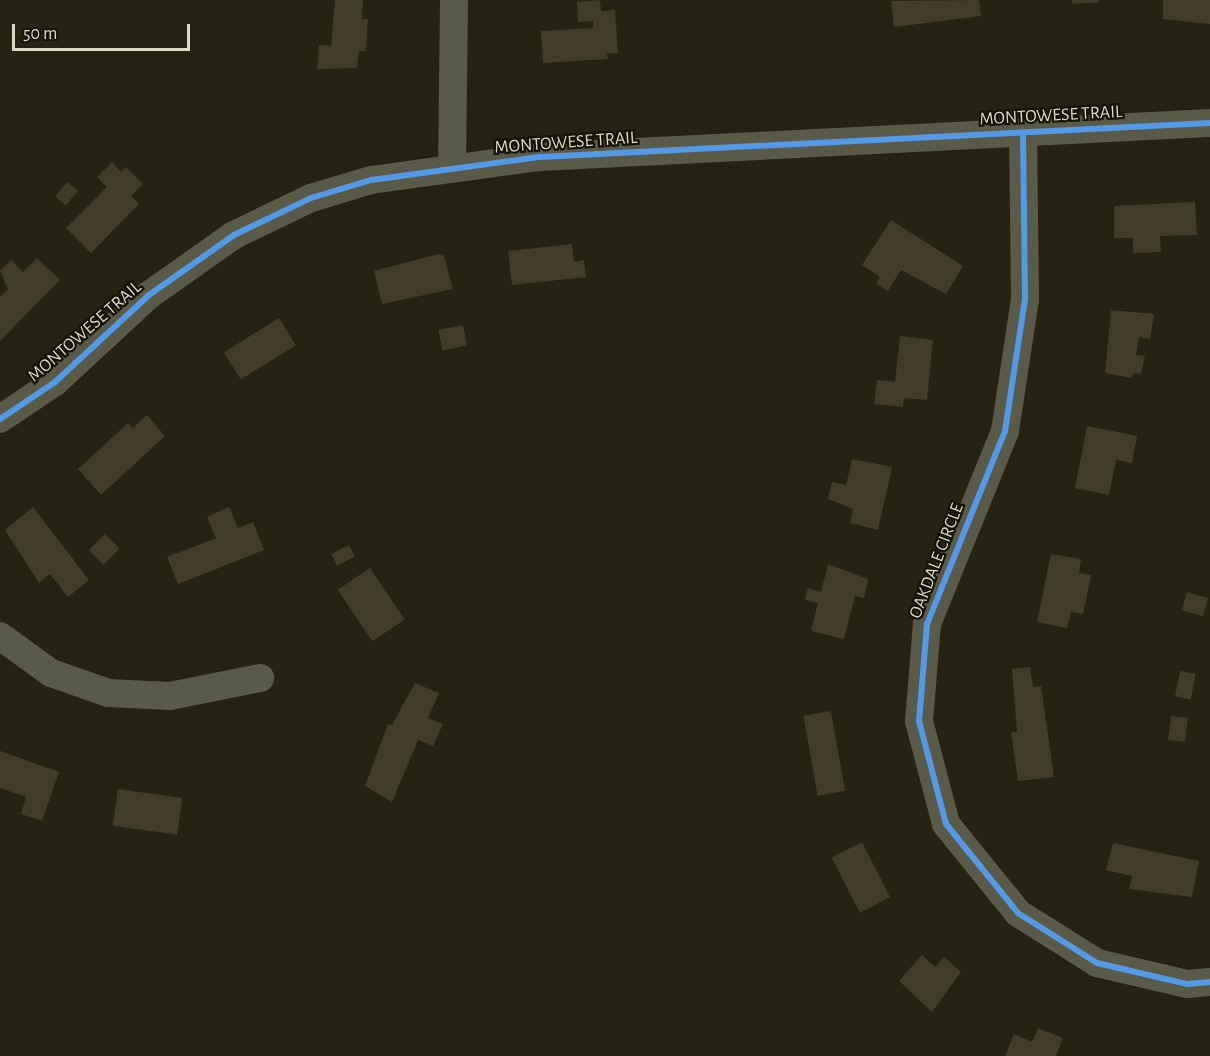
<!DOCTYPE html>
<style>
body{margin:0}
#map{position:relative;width:1210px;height:1056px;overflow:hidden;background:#272312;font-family:"Alegreya Sans",sans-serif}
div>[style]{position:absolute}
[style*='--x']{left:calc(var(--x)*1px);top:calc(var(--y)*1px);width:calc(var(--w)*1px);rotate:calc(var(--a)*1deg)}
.building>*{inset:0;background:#423c2b;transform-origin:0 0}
.minor>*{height:28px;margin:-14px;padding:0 14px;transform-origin:14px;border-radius:14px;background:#595a48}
.cycleway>*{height:6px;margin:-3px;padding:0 3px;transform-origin:3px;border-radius:3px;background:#5399e6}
span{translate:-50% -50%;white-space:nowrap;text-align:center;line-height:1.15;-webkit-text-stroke:4.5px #151206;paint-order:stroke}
.street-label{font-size:18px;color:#ddd9c7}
.scale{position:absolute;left:12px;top:24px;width:178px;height:27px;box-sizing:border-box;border:3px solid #ddd9c7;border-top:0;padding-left:8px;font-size:18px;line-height:21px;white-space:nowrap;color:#ddd9c7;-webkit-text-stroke:4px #151206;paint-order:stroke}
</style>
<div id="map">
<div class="building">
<div style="clip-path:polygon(335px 0,363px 0,362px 19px,368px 19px,366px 51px,359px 51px,357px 68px,317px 69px,319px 45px,331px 46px)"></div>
<div style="clip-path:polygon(600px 0,601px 11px,615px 10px,618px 53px,607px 54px,608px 59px,543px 63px,541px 31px,593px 28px,593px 21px,578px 22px,577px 2px)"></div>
<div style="clip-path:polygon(979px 0,981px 16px,894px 27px,891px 1px)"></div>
<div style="clip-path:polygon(1072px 0,1099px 0,1099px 2px,1072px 4px)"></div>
<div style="clip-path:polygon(1163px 0,1210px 0,1210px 24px,1163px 19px)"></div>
<div style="clip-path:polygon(112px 162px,121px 172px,126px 167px,143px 184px,131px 196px,139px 204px,91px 253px,66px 228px,107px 187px,97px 177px)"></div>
<div style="left:67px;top:182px;width:14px;height:19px;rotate:39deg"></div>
<div style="clip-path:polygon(1195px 202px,1197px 235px,1160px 236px,1161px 252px,1133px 253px,1133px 238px,1114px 238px,1114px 206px)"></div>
<div style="clip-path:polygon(891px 220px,963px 266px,946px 294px,901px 270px,888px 291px,876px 284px,880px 277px,862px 265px)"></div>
<div style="clip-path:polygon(572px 244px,574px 262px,584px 260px,586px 277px,512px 285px,508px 251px)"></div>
<div style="clip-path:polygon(438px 254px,444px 256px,453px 289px,382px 304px,374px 271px)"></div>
<div style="clip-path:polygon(37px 258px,60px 280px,0 341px,0 297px,8px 289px,0 271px,11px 260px,23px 272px)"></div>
<div style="clip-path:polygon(1111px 310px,1154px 314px,1150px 339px,1139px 337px,1136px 355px,1145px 356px,1141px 374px,1133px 373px,1132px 378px,1105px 373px)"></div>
<div style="left:279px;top:318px;width:32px;height:65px;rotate:58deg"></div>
<div style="left:463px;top:325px;width:21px;height:25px;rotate:79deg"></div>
<div style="clip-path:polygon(900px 336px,933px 340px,927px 400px,904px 398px,903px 407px,874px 404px,877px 380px,895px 382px)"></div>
<div style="clip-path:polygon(147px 415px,165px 436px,101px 495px,78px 469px,128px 423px,133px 428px)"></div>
<div style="clip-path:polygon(1087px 426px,1137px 436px,1132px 463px,1116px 460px,1109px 495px,1075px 488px)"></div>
<div style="clip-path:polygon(852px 459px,892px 467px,878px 530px,850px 523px,853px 509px,828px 499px,832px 482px,846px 485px)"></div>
<div style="clip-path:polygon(33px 507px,89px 580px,68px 597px,50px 574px,39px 583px,5px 530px)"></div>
<div style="clip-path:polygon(229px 507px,238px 528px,253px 522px,264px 550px,178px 584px,167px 557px,216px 538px,207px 517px)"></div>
<div style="left:105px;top:534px;width:21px;height:23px;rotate:45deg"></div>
<div style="left:349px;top:545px;width:13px;height:20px;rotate:63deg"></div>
<div style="clip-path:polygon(1051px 554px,1081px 559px,1079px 573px,1091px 575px,1083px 614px,1071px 612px,1067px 628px,1037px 622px)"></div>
<div style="clip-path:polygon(828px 564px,868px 579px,864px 598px,855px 596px,844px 639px,811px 631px,818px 603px,805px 600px,808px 588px,821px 592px)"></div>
<div style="left:370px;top:568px;width:62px;height:39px;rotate:56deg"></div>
<div style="left:1187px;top:592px;width:22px;height:19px;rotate:16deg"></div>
<div style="clip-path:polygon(1030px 667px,1033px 687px,1041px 686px,1054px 777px,1018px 781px,1011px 732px,1017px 732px,1012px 669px)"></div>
<div style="left:1180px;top:671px;width:16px;height:26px;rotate:11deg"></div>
<div style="clip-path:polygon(415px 683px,439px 693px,428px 718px,443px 724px,433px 746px,418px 740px,392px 802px,365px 786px,388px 724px,392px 725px)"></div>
<div style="left:831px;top:711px;width:81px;height:28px;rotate:80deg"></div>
<div style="left:1171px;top:716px;width:17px;height:24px;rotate:7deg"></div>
<div style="clip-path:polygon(0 751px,59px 772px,42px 821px,21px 814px,26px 797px,0 788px)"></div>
<div style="left:118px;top:789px;width:65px;height:37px;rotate:8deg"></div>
<div style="left:862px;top:842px;width:62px;height:34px;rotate:63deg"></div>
<div style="clip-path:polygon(1113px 843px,1199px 861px,1192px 897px,1129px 889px,1132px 876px,1106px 870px)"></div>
<div style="clip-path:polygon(922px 955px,935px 967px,944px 957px,961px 972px,932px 1012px,899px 981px)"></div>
<div style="clip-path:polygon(1038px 1028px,1063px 1038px,1056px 1056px,1005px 1056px,1014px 1034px,1032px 1042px)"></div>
</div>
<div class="minor">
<div style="--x:1023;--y:133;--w:166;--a:89.3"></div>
<div style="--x:1025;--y:299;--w:134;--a:98.6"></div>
<div style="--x:1005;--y:431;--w:208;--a:112"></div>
<div style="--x:927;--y:624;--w:97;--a:94.7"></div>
<div style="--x:919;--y:721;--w:106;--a:75.3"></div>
<div style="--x:946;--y:824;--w:114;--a:51"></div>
<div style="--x:1018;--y:913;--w:93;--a:32.3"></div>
<div style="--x:1097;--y:963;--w:92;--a:13.1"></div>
<div style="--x:1187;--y:984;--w:23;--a:-5"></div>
<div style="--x:452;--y:167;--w:167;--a:-89.3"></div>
<div style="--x:0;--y:419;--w:66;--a:-33.9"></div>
<div style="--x:55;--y:382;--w:128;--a:-42.8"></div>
<div style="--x:149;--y:295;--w:104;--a:-35.2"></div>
<div style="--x:234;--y:235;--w:85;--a:-25.7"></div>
<div style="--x:311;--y:198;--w:63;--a:-16.7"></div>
<div style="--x:371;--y:180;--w:171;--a:-7.8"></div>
<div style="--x:540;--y:157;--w:671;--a:-2.91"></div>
<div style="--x:0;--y:636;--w:63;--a:36"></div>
<div style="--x:51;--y:673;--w:60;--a:19.3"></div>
<div style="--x:108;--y:693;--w:62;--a:2.8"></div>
<div style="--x:170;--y:696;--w:92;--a:-11.3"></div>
</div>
<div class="cycleway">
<div style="--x:1023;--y:133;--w:166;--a:89.3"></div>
<div style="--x:1025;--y:299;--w:134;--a:98.6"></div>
<div style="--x:1005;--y:431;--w:208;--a:112"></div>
<div style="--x:927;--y:624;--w:97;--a:94.7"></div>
<div style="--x:919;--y:721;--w:106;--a:75.3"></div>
<div style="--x:946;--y:824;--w:114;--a:51"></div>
<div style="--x:1018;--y:913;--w:93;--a:32.3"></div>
<div style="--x:1097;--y:963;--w:92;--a:13.1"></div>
<div style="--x:1187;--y:984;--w:23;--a:-5"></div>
<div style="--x:0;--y:419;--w:66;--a:-33.9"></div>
<div style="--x:55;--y:382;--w:128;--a:-42.8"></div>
<div style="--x:149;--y:295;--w:104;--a:-35.2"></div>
<div style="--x:234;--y:235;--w:85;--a:-25.7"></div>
<div style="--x:311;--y:198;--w:63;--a:-16.7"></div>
<div style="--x:371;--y:180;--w:171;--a:-7.8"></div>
<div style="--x:540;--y:157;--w:671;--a:-2.91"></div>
</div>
<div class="street-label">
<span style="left:1051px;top:116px;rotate:-3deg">MONTOWESE TRAIL</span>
<span style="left:566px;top:143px;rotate:-4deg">MONTOWESE TRAIL</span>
<span style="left:85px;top:332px;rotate:-41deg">MONTOWESE TRAIL</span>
<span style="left:937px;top:561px;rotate:-69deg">OAKDALE CIRCLE</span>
</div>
<div class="scale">50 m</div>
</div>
